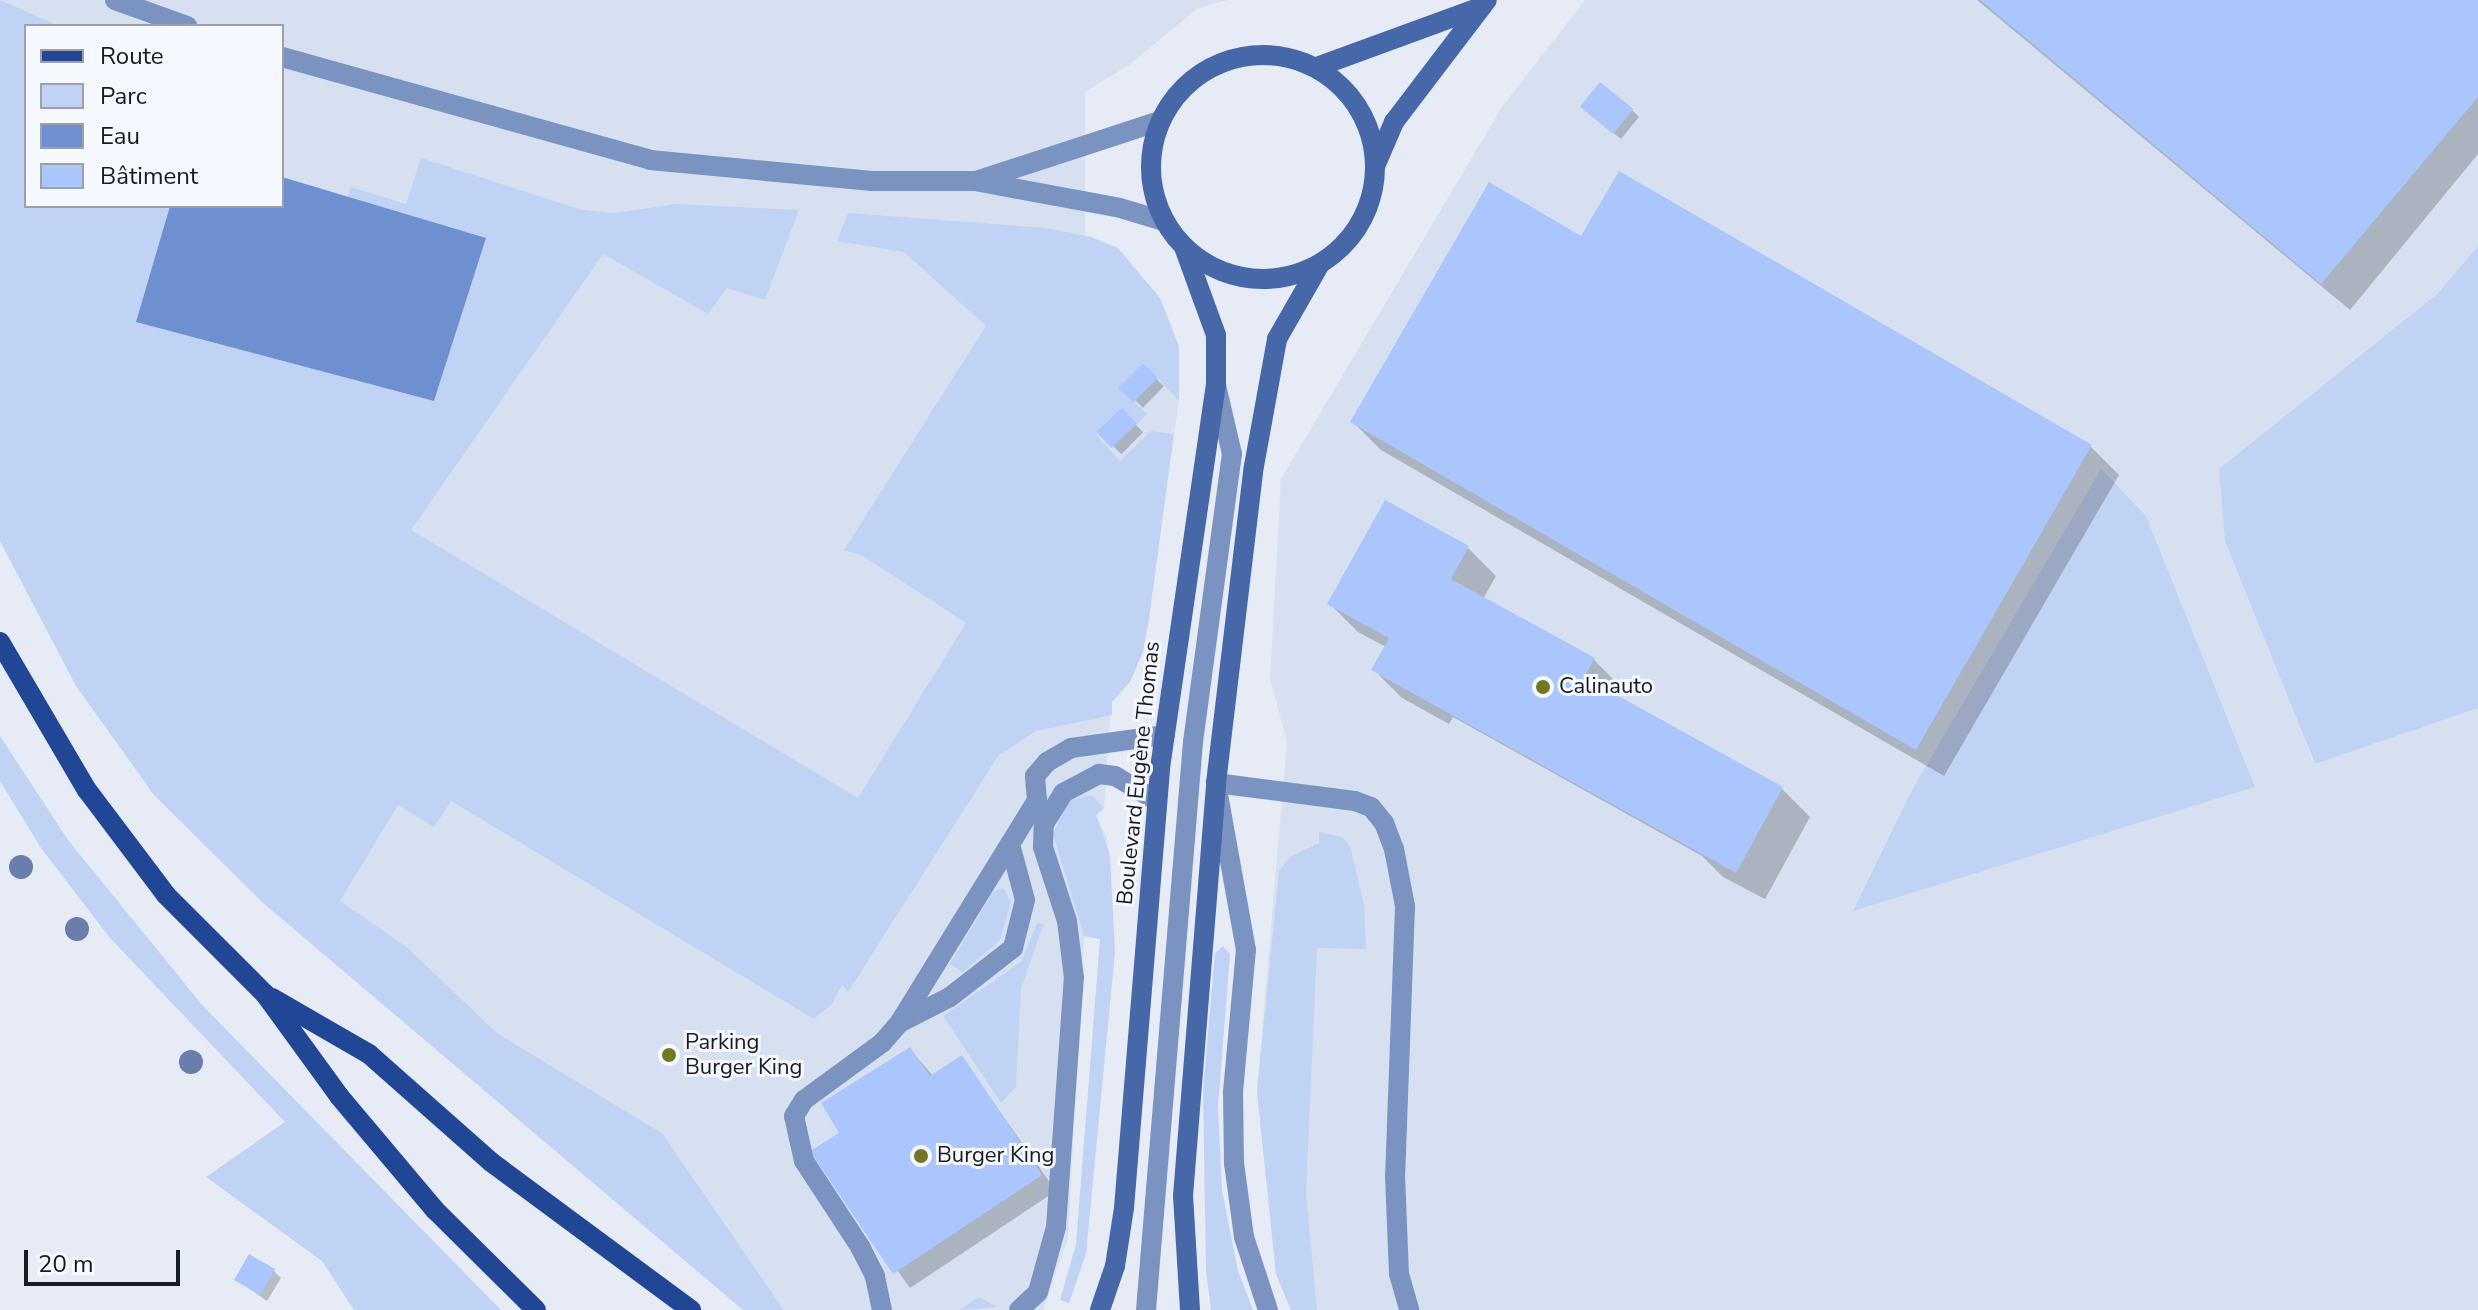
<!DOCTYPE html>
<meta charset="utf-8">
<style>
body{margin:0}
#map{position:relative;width:2478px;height:1310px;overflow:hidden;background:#e6ebf6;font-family:"Nunito Sans",sans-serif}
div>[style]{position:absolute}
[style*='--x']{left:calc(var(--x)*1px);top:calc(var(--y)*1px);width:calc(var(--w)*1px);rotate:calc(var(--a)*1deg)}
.built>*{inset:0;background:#d6e0f1}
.green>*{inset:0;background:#c1d3f4}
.water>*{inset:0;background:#6f90d0}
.shadow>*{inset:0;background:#0003;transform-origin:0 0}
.building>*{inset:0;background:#aac6fc;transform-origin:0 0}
.lane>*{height:20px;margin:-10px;padding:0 10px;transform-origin:10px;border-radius:10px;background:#7b93c0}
.street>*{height:20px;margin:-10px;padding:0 10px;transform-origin:10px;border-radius:10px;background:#7b93c0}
.secondary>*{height:20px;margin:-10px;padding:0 10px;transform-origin:10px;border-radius:10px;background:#4667a8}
.secondary>.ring{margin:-10px;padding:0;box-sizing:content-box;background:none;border:20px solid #4667a8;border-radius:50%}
.primary>*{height:20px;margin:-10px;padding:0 10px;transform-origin:10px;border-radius:10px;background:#214696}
.trees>*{width:24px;height:24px;margin:-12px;border-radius:50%;background:#6a7eab}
.dots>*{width:22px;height:22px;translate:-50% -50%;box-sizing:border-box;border:4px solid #f5f8ff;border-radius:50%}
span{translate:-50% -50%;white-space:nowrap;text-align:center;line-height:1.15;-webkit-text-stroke:6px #f5f8ff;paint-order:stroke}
.poi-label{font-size:22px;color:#191b1f}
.left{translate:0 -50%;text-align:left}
.street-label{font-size:22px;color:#191b1f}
.legend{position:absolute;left:24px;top:24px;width:260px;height:184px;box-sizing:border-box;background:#f5f8ff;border:2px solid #9da0a5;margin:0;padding:10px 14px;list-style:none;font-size:24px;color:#191b1f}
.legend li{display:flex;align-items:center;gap:16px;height:40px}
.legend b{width:40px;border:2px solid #9da0a5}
.scale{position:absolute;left:24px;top:1250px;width:156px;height:36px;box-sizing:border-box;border:4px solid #191b1f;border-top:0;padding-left:10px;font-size:24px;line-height:28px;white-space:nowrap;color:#191b1f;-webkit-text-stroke:6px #f5f8ff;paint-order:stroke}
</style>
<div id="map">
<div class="built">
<div style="clip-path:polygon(evenodd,0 0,1228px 0,1198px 8px,1129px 65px,1085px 92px,1085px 252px,1158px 378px,1179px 401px,1174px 434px,1151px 431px,1112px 689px,1104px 808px,1096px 815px,1107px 838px,1105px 939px,1084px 937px,1068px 1238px,1043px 1310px,784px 1310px,662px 1133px,497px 1033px,408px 948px,340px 902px,49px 520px,0 0,26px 26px,282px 26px,282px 206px,26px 206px,26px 26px)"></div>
<div style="clip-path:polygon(1585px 0,2478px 0,2478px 246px,2438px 293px,2219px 470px,2275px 662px,2314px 764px,2478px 708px,2478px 1310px,1291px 1310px,1276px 1274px,1257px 1091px,1287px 741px,1270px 679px,1281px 479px,1502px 107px)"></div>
</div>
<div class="green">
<div style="clip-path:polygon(0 0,59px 26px,26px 26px,26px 206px,170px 206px,137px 322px,434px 401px,486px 239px,348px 197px,351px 187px,406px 204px,421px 158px,582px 210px,614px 213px,676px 204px,799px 210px,765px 300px,727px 288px,708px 314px,603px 254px,411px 530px,858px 798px,966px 623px,863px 556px,844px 550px,986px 326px,904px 252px,837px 241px,848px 213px,1047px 228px,1091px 237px,1118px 248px,1160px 298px,1179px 346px,1179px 401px,1143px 363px,1119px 387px,1147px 414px,1137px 424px,1122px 409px,1096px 435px,1120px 461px,1151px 431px,1174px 434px,1149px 619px,1143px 652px,1130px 682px,1112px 702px,1112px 715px,1036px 731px,998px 756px,848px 992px,842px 985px,832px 1004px,814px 1019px,451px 801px,434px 827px,398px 805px,340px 901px,408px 948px,497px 1033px,662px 1133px,784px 1310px,743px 1310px,262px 902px,154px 795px,76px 686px,0 541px)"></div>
<div style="clip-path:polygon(2478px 246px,2478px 708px,2315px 764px,2225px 541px,2219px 469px,2438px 293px)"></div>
<div style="clip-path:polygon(2101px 469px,2146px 516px,2255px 787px,1853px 911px,1912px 790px)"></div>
<div style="clip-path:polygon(0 736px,68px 840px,203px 1006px,501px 1310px,354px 1310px,322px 1261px,206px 1177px,285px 1122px,110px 938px,41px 848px,0 781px)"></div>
<div style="clip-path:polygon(1092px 795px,1104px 808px,1096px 815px,1110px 855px,1115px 952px,1086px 1254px,1069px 1303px,1060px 1300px,1076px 1244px,1100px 939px,1084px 936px,1053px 834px,1068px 801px)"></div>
<div style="clip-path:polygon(1319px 832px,1342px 837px,1350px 846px,1364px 905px,1366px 949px,1317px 948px,1306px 1193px,1317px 1310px,1291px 1310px,1276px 1274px,1257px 1091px,1279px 871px,1291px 856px,1319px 843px)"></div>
<div style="clip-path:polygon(1003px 888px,1011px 902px,1000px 940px,963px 972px,950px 964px,993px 892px)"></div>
<div style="clip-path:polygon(1037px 923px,1044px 924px,1021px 988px,1016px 1087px,1001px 1103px,943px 1016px,1021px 962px)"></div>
<div style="clip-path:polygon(1223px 946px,1230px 954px,1218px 1107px,1222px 1190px,1238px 1271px,1253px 1310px,1211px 1310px,1206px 1271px,1203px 1091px,1215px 953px)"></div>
<div style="clip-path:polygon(979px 1297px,997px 1307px,959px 1310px)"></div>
</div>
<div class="water">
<div style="clip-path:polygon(282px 177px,486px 238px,434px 401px,136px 322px,170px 206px,282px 206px)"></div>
</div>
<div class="shadow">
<div style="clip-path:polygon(1977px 0,2478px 0,2478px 154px,2350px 310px)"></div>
<div style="clip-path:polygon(1632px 110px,1639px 117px,1621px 139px,1590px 114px)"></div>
<div style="clip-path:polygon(1619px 173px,2091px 447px,2119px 475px,1944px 776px,1381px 450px,1353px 422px,1581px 238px)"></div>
<div style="left:1143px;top:366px;width:29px;height:30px;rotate:44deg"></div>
<div style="left:1122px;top:411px;width:30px;height:31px;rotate:45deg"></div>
<div style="clip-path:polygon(1385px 503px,1468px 548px,1496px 576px,1483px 599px,1594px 660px,1621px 687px,1616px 697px,1782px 789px,1810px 817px,1765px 899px,1723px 877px,1702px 856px,1453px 717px,1449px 724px,1402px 698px,1374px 670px,1386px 647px,1358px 632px,1330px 604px)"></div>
<div style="clip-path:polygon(910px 1049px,933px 1076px,962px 1058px,1056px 1191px,910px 1288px,812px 1152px,842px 1133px)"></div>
<div style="clip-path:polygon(274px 1271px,281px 1278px,267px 1301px,237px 1280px)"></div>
</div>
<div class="building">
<div style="clip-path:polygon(1980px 0,2478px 0,2478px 97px,2321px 284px)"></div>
<div style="left:1600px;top:82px;width:43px;height:32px;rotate:39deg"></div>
<div style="clip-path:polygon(1619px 171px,2092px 445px,1916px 750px,1350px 422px,1489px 182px,1581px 236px)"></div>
<div style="left:1143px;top:363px;width:21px;height:35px;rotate:45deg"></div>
<div style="left:1122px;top:408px;width:22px;height:35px;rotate:47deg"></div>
<div style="clip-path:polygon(1385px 500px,1469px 546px,1451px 579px,1595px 658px,1584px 677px,1783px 787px,1736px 873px,1371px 670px,1389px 638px,1327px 604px)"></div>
<div style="clip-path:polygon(910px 1047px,930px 1076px,962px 1055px,1042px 1175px,893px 1274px,810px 1151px,839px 1133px,821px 1103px)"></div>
<div style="left:249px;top:1254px;width:30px;height:30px;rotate:30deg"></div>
</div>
<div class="lane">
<div style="--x:901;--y:1022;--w:55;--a:-27"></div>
<div style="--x:950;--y:997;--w:80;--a:-37.9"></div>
<div style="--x:1013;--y:948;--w:49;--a:-76"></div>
<div style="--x:1025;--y:900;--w:58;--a:-105"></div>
<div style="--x:882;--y:1310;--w:35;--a:-102"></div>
<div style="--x:875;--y:1276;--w:31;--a:-117"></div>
<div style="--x:861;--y:1248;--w:104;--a:-123.2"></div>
<div style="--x:804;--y:1161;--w:46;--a:-102.5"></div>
<div style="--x:794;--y:1116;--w:19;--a:-58"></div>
<div style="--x:804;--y:1100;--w:97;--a:-36.2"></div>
<div style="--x:882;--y:1043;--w:28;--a:-49"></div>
<div style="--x:900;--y:1022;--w:261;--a:-58.3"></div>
<div style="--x:1037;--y:800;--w:24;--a:-95"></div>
<div style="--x:1035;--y:776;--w:18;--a:-49"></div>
<div style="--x:1047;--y:762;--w:28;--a:-30"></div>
<div style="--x:1071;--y:748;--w:95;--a:-7.9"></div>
<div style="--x:1019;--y:1310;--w:26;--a:-43"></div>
<div style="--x:1038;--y:1292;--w:67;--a:-74.5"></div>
<div style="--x:1056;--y:1227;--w:250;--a:-85.9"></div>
<div style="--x:1074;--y:978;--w:57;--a:-97"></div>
<div style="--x:1067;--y:921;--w:78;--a:-108"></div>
<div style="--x:1043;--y:847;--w:23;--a:-88"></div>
<div style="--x:1044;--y:824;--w:36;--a:-58"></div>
<div style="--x:1063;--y:793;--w:41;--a:-27.8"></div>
<div style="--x:1099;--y:774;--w:16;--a:7"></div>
<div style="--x:1115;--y:776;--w:49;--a:30.8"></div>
<div style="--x:1146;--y:1310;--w:570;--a:-85.27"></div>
<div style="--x:1193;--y:742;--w:291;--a:-82.3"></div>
<div style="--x:1232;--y:454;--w:71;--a:-103.1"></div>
<div style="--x:1268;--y:1310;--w:77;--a:-108.2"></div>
<div style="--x:1244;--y:1237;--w:75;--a:-97.7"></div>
<div style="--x:1234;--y:1163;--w:71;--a:-90.8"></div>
<div style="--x:1233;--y:1092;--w:143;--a:-84.8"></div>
<div style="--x:1246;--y:950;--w:170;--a:-100.2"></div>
<div style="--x:1216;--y:783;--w:140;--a:7.4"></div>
<div style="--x:1355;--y:801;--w:17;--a:21"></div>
<div style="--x:1371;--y:807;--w:21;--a:51"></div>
<div style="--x:1384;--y:823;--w:28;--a:69"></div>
<div style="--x:1394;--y:849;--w:58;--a:79.1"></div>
<div style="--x:1405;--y:906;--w:269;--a:92.1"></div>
<div style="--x:1395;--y:1175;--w:99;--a:87.7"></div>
<div style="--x:1399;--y:1274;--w:37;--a:74"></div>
</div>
<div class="street">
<div style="--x:115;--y:0;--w:77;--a:19.9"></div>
<div style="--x:282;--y:57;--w:382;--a:15.6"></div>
<div style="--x:650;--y:160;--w:223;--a:5.4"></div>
<div style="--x:872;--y:181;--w:103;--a:0"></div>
<div style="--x:975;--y:181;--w:147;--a:10.5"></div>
<div style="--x:1120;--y:208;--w:46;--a:16.5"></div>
<div style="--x:979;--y:180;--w:190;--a:-18.1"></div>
</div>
<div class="secondary">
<div class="ring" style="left:1151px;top:55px;width:204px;height:204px"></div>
<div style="--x:1317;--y:67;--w:175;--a:-20.1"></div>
<div style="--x:1376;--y:164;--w:46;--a:-66.8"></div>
<div style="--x:1394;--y:122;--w:153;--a:-52.7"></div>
<div style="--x:1100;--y:1310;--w:46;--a:-71.2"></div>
<div style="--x:1115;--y:1266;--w:59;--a:-81.2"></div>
<div style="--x:1124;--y:1208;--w:441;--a:-85.3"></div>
<div style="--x:1160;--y:768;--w:387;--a:-81.7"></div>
<div style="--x:1216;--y:385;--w:50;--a:-90"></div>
<div style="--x:1216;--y:335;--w:94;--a:-110"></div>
<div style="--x:1190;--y:1310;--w:114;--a:-93.5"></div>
<div style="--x:1183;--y:1196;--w:414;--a:-85.4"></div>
<div style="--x:1216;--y:783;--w:319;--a:-83.2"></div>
<div style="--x:1254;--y:466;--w:129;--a:-79.7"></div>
<div style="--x:1277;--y:339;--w:86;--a:-60.2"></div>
</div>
<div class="primary">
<div style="--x:0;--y:642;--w:172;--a:59.6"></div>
<div style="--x:87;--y:790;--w:131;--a:53"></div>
<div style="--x:166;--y:895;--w:140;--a:45"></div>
<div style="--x:265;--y:994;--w:126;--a:54"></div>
<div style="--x:339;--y:1096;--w:149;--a:49.9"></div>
<div style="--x:435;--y:1210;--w:142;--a:44.7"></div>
<div style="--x:272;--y:998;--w:112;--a:30"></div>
<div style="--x:369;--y:1054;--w:163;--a:41.5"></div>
<div style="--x:491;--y:1162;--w:249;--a:36.5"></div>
</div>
<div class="trees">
<div style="left:21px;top:867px"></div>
<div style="left:77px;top:929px"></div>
<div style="left:191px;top:1062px"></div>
</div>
<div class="dots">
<div style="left:1543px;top:687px;background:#727821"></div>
<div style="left:669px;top:1055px;background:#727821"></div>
<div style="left:921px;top:1156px;background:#727821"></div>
</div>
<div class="poi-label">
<span class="left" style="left:1559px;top:687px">Calinauto</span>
<span class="left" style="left:685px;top:1055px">Parking<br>Burger King</span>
<span class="left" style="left:937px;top:1156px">Burger King</span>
</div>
<div class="street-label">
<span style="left:1139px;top:773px;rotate:-84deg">Boulevard Eugène Thomas</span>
</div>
<ul class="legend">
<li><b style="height:10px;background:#214696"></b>Route</li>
<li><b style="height:22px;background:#c1d3f4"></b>Parc</li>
<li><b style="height:22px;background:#6f90d0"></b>Eau</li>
<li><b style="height:22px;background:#aac6fc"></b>Bâtiment</li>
</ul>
<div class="scale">20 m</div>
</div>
